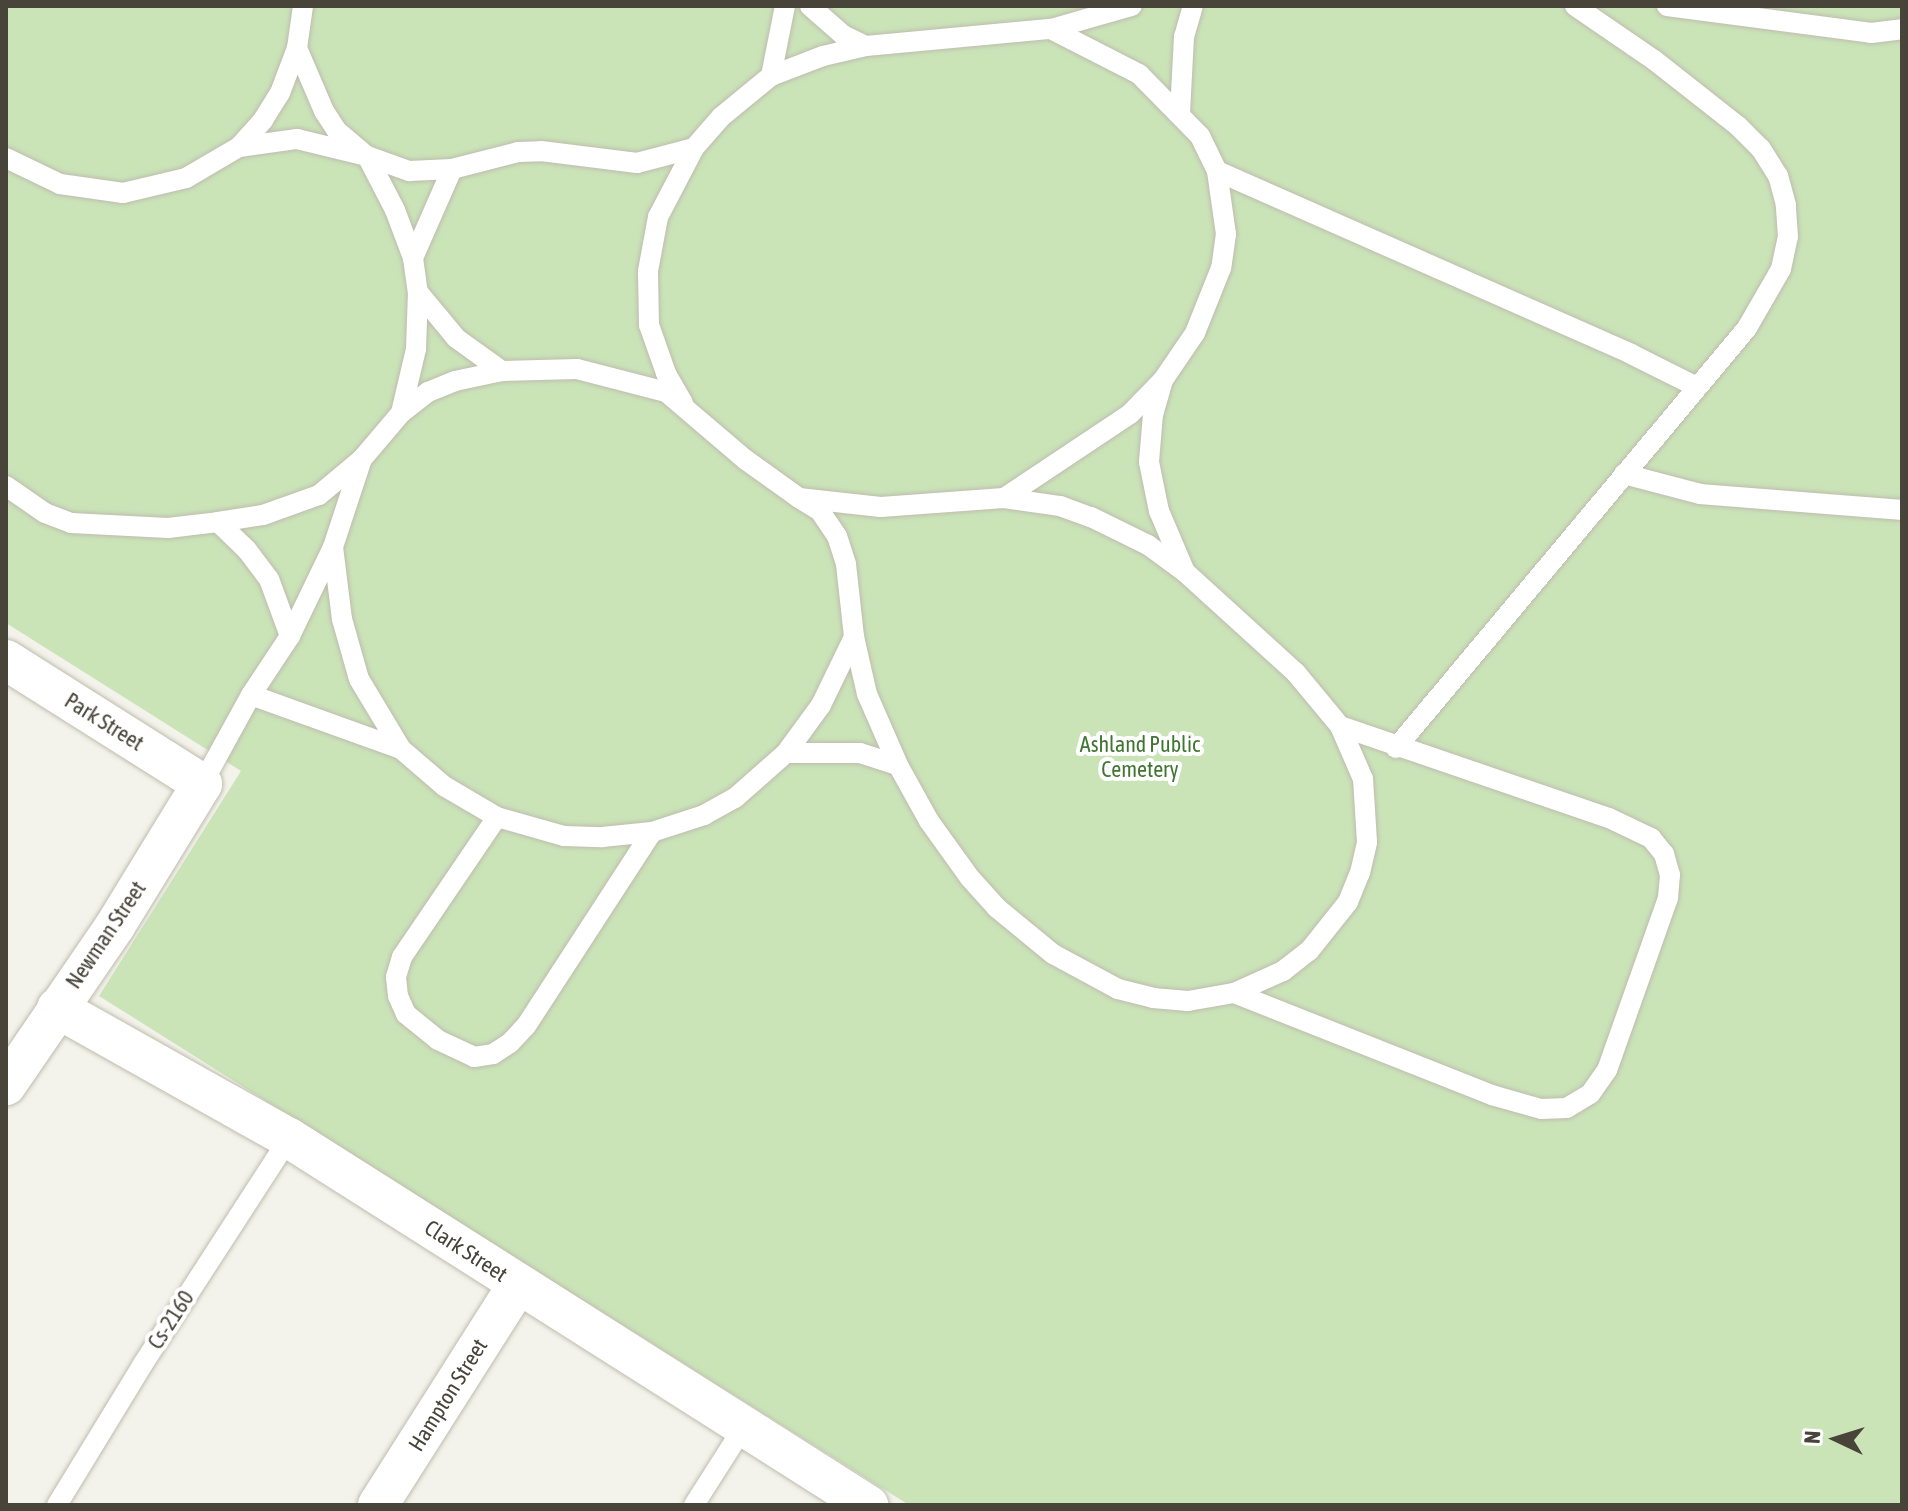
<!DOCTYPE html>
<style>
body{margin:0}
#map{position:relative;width:1908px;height:1511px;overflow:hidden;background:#f4f3eb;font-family:"Asap Condensed",sans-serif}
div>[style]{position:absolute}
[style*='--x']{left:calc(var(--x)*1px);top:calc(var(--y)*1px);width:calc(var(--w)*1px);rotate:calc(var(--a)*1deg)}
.green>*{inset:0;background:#cae4b8}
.roads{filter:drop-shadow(0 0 2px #bfbcae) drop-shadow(0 0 2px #bfbcae)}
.service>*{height:20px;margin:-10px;padding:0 10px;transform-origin:10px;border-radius:10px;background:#fff}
.minor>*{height:40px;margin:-20px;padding:0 20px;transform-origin:20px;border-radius:20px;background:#fff}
span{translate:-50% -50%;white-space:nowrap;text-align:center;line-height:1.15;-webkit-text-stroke:8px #fff;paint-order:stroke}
.street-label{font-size:22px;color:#48443a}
.park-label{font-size:22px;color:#417532}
.frame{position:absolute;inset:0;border:8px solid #48443a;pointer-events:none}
.north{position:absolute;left:1796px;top:1399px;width:80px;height:80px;-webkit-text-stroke:6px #fff;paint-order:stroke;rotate:274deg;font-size:22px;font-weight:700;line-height:32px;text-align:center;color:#48443a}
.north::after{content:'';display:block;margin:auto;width:28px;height:36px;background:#48443a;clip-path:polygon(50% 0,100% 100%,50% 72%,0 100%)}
</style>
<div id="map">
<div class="green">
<div style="clip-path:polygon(6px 6px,1902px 6px,1902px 1505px,909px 1505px,99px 996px,241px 771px,6px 623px)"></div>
</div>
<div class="roads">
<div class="service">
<div style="--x:303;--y:6;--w:42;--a:98.1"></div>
<div style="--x:297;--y:48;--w:69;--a:66.8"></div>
<div style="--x:324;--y:111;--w:24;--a:57"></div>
<div style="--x:337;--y:131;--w:39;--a:40"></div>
<div style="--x:367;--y:156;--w:45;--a:19.7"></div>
<div style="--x:409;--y:171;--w:43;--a:-2.7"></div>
<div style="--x:810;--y:6;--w:44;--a:41.3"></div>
<div style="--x:843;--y:35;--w:25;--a:26"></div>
<div style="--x:866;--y:46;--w:186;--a:-5.3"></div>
<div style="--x:1051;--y:29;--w:99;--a:27.1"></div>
<div style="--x:1139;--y:74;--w:87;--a:45.5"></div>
<div style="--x:1200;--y:136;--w:39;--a:64"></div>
<div style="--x:1217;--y:171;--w:453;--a:23.8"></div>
<div style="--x:1631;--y:354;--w:74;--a:26.6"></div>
<div style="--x:1667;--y:6;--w:206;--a:7.5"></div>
<div style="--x:1871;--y:33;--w:31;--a:-7"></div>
<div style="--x:1051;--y:29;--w:84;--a:-15.9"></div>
<div style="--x:771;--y:76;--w:56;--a:-21"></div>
<div style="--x:823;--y:56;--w:44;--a:-13.1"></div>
<div style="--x:1180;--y:113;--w:76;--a:-87"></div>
<div style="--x:1184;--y:37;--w:32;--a:-74"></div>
<div style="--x:239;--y:147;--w:36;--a:-48"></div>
<div style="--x:263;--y:120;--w:32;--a:-58"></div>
<div style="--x:280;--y:93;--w:48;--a:-69.3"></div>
<div style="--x:6;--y:158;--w:60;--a:25.7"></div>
<div style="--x:60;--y:184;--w:64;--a:8.1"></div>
<div style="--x:123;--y:193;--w:65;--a:-13.4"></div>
<div style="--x:186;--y:178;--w:61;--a:-30.3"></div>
<div style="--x:239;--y:147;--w:59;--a:-7.9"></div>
<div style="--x:297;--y:139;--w:72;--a:13.7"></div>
<div style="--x:367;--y:156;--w:61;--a:62.6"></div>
<div style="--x:395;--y:210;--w:51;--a:69.4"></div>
<div style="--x:413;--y:258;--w:34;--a:82"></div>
<div style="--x:418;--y:292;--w:60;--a:50.4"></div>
<div style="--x:456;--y:338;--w:57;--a:35.7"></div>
<div style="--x:502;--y:371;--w:75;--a:-1.5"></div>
<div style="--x:577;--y:369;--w:92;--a:14.5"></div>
<div style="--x:666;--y:392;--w:105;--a:40.4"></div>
<div style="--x:746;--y:460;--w:65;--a:35.6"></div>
<div style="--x:799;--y:498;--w:82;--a:6.3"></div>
<div style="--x:881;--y:507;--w:123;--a:-4.2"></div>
<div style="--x:1004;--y:498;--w:57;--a:8.1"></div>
<div style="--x:1060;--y:506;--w:33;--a:20"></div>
<div style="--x:1091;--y:517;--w:64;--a:26.2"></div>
<div style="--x:1148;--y:545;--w:46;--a:36.1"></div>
<div style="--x:1217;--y:171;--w:64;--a:81.9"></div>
<div style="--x:1226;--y:234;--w:34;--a:98"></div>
<div style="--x:1221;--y:268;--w:70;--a:111.8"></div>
<div style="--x:1195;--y:333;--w:57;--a:124.2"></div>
<div style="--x:1163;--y:380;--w:35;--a:106"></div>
<div style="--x:1153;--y:414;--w:48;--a:94.8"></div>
<div style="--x:1149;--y:462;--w:50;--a:78.5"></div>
<div style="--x:1159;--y:511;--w:66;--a:66.9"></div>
<div style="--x:1185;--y:572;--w:150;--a:42.3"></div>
<div style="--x:1296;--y:673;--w:69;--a:50.3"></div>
<div style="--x:1340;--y:726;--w:284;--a:18.9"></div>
<div style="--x:1609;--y:818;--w:47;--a:25.5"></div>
<div style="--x:1651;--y:838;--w:21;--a:51"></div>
<div style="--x:1664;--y:854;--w:22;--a:74"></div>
<div style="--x:1670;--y:875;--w:23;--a:95"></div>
<div style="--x:1668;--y:898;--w:182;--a:109.5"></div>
<div style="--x:1607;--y:1070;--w:29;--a:125"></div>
<div style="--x:1590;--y:1094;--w:27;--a:149"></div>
<div style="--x:1567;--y:1108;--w:26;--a:178"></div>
<div style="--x:1541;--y:1109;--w:51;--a:-164.1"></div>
<div style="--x:1492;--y:1095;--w:277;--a:-158.4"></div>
<div style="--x:413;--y:258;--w:97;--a:-66.3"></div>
<div style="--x:452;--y:169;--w:68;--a:-14.4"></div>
<div style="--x:518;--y:152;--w:23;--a:-2"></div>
<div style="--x:541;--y:151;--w:97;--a:7.1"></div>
<div style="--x:637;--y:163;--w:59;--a:-14.7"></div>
<div style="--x:694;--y:148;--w:41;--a:-48.9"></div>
<div style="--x:721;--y:117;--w:65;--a:-39.4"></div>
<div style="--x:771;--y:76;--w:71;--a:-78.7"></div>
<div style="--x:683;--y:403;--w:34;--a:-120"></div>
<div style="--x:666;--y:373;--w:51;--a:-109.5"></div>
<div style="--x:649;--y:325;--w:54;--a:-91.1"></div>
<div style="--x:648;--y:271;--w:55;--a:-79.5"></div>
<div style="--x:658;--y:217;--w:78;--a:-62.4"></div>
<div style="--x:401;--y:413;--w:66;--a:-76.8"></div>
<div style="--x:416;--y:349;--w:57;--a:-88"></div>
<div style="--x:1624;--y:474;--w:79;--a:14.7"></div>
<div style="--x:1700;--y:494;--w:203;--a:4.5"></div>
<div style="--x:6;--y:486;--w:47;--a:34.7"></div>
<div style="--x:45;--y:513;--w:28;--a:21"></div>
<div style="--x:71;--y:523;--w:97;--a:3"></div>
<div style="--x:168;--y:528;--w:50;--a:-6.8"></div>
<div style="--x:218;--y:522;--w:40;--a:44"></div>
<div style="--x:247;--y:550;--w:36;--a:53"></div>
<div style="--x:269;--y:579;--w:61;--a:69.8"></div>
<div style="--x:290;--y:636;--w:71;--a:123.5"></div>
<div style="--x:251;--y:695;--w:102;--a:118.8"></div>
<div style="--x:1004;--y:498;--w:151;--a:-33.7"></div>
<div style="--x:1130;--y:414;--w:45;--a:-45.9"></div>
<div style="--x:802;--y:500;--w:21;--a:31"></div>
<div style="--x:820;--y:511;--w:30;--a:56"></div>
<div style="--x:837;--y:536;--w:29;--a:72"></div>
<div style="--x:846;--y:564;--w:73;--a:83.7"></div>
<div style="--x:854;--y:637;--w:58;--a:77.2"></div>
<div style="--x:867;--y:694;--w:77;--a:66.4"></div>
<div style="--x:898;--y:765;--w:64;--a:61"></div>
<div style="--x:929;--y:821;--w:70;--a:54.3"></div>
<div style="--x:970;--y:878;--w:40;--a:48"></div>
<div style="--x:997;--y:908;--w:72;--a:39.4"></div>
<div style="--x:1053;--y:954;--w:74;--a:28.3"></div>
<div style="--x:1118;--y:989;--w:36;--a:14"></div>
<div style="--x:1153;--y:998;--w:35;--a:5"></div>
<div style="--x:1188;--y:1001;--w:47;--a:-9.9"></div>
<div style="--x:1234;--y:993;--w:54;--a:-24.2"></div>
<div style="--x:1283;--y:971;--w:33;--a:-38"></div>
<div style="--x:1309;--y:951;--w:63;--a:-51.5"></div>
<div style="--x:1348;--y:902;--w:31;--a:-68"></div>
<div style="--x:1360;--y:873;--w:32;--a:-77"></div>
<div style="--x:1367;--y:842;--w:63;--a:-93.6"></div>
<div style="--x:1363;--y:779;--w:58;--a:-113.5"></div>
<div style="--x:218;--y:522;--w:46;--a:-8.8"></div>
<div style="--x:263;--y:515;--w:59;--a:-19.7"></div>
<div style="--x:319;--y:495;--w:55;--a:-39.8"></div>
<div style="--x:333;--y:547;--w:73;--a:82.9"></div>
<div style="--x:342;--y:619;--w:62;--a:74.2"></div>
<div style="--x:359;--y:679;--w:82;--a:59"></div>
<div style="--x:401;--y:749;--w:57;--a:40.7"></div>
<div style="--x:444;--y:786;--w:61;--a:30.3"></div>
<div style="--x:497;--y:817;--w:70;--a:15.8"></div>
<div style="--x:564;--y:836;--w:38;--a:2"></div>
<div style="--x:602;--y:837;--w:50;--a:-5.7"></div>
<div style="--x:290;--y:636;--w:99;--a:-64.2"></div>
<div style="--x:333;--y:547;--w:93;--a:-71.8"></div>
<div style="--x:362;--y:459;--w:60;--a:-49.7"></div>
<div style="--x:401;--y:413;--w:34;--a:-38"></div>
<div style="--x:428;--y:392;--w:29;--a:-22"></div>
<div style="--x:455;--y:381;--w:48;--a:-12"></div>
<div style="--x:251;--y:695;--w:159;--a:19.8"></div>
<div style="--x:1396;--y:748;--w:547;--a:-50.11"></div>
<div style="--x:1747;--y:328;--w:68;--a:-60"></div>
<div style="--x:1781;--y:269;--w:33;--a:-78"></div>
<div style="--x:1788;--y:237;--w:32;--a:-94"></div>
<div style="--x:1786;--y:205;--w:30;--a:-105"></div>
<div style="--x:1778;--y:176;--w:32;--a:-122"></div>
<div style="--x:1761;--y:149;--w:33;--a:-135"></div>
<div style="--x:1738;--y:126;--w:107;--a:-141.8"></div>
<div style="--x:1654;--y:60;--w:96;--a:-145.6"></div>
<div style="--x:786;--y:753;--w:74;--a:0"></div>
<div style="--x:860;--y:753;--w:40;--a:18"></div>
<div style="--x:497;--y:817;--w:169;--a:124.2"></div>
<div style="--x:402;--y:957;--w:21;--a:107"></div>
<div style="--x:396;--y:977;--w:19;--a:84"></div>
<div style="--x:398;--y:996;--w:20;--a:66"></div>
<div style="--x:406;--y:1014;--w:41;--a:39.1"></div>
<div style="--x:438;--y:1040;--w:40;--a:25"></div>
<div style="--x:474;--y:1057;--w:19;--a:-9"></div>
<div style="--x:493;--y:1054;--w:20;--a:-33"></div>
<div style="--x:510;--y:1043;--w:23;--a:-47"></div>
<div style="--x:526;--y:1026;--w:231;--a:-57"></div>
<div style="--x:652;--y:832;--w:55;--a:-18.1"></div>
<div style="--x:704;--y:815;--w:35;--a:-29"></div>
<div style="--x:735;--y:798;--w:68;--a:-41.4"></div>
<div style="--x:786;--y:753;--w:59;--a:-53.9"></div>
<div style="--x:821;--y:705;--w:76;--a:-64.1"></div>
<div style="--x:57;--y:1505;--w:165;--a:-58.6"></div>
<div style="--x:143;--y:1364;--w:269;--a:-57.1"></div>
<div style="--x:694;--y:1505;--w:95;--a:-57.5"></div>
</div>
<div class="minor">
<div style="--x:6;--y:660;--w:232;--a:32.3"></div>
<div style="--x:202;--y:784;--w:167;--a:121.5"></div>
<div style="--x:115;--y:926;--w:193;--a:124.4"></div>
<div style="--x:57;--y:1008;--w:266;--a:29.3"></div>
<div style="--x:289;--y:1138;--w:686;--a:32.37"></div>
<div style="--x:378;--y:1505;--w:262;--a:-57.6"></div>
</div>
</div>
<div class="street-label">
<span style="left:104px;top:722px;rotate:32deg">Park Street</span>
<span style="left:106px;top:935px;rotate:-56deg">Newman Street</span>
<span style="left:466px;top:1251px;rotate:33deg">Clark Street</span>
<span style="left:171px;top:1320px;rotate:-57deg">Cs-2160</span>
<span style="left:448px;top:1395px;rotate:-58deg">Hampton Street</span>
</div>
<div class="park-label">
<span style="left:1140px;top:757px">Ashland Public<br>Cemetery</span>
</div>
<div class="frame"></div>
<div class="north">N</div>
</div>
